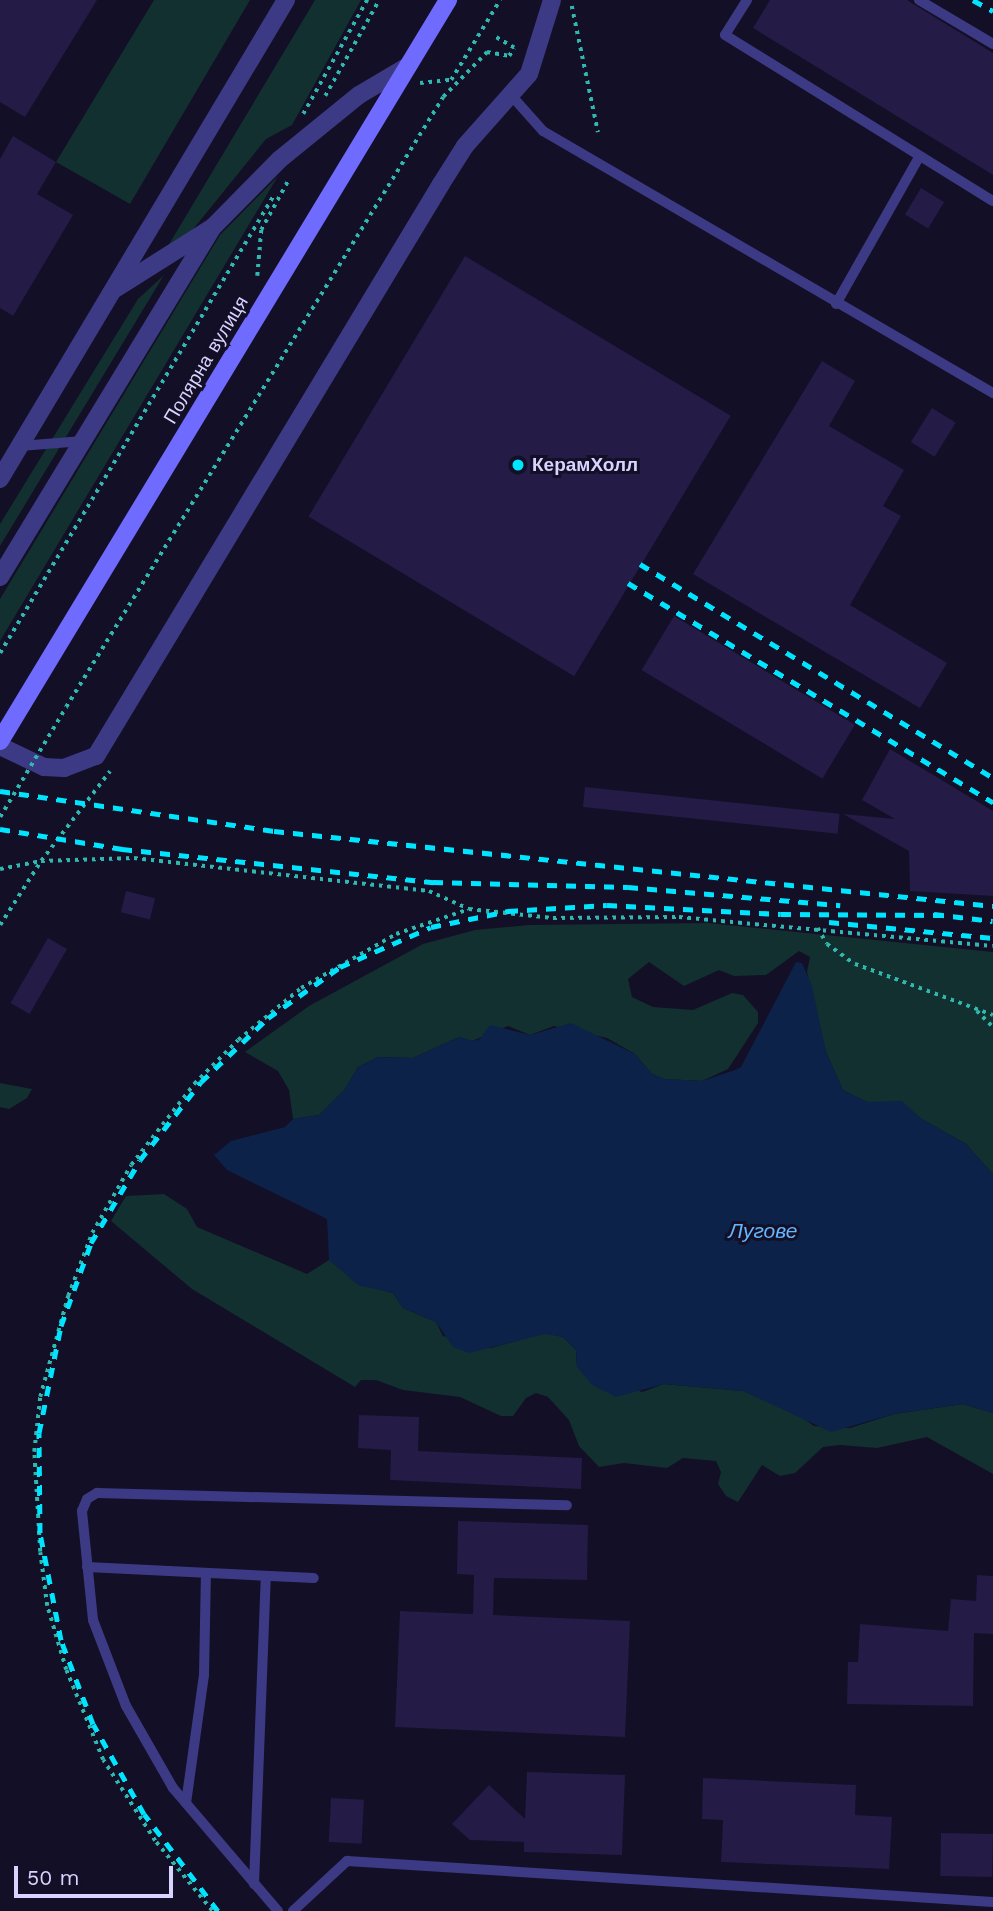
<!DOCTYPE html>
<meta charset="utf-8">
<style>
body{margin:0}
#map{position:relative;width:993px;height:1911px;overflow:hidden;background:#130f26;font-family:"Work Sans",sans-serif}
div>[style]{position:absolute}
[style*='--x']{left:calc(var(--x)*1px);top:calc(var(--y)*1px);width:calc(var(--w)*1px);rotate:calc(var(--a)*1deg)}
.green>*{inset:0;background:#12302f}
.water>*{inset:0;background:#0c2248}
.building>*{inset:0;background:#241b47;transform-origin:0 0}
.path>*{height:3.5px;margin-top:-1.75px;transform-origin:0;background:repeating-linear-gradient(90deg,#2fb8b0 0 3.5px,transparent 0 8.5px)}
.service>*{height:10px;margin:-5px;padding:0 5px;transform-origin:5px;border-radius:5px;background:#3d3a85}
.tertiary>*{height:18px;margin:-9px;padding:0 9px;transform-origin:9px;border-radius:9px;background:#3d3a85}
.secondary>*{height:18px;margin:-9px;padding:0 9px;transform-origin:9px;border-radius:9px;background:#6f6bff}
.rail>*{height:5px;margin-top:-2.5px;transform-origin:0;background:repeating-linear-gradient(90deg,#00e5ff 0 10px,transparent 0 19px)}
.path-bridge>*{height:3.5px;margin-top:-1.75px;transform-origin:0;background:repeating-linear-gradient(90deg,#2fb8b0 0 3.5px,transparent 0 8.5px)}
.dots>*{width:19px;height:19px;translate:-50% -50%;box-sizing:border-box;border:4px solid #130f26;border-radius:50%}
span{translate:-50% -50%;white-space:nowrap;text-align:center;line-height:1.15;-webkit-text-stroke:6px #130f26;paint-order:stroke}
.street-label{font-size:19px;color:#d9d4ff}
.poi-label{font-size:19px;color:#d9d4ff;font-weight:700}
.left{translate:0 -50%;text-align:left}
.water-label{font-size:21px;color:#62b6ff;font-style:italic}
.scale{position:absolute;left:14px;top:1866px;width:159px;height:32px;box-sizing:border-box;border:4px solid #d9d4ff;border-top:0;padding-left:9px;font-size:21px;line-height:24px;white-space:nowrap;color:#d9d4ff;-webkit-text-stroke:5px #130f26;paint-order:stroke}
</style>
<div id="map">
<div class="green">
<div style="clip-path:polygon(154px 0,250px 0,130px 204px,56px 162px)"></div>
<div style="clip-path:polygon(315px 0,361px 0,292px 125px,266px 139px,186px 238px,168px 246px)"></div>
<div style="clip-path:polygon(278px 176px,0 641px,0 599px,220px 235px)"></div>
<div style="clip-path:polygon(164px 275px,0 546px,0 524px,138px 299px)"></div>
<div style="clip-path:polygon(708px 923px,993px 952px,993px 1174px,966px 1144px,920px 1118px,902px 1102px,867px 1102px,843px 1090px,826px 1052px,807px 972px,810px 957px,799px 951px,766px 975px,734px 976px,719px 970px,684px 986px,649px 962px,628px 979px,632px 997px,653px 1007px,693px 1010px,732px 993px,743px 995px,758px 1012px,758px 1023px,728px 1069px,702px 1081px,664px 1079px,652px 1074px,635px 1054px,607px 1038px,554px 1026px,530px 1035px,508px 1026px,472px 1041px,459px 1037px,413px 1058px,378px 1057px,358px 1067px,345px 1089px,319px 1115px,293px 1119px,289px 1090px,278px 1071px,245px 1052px,309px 1006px,423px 944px,475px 930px,529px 925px)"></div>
<div style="clip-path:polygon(0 1083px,32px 1089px,27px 1098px,9px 1109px,0 1107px)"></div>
<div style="clip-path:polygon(164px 1194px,187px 1209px,197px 1227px,307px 1274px,329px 1260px,358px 1284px,393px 1293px,403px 1308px,436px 1322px,443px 1336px,491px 1348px,545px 1333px,563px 1337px,576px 1350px,577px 1367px,642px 1392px,664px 1384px,743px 1391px,795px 1412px,814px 1426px,850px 1428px,894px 1414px,963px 1404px,993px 1413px,993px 1474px,927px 1437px,877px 1448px,840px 1445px,823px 1447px,795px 1473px,780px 1476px,762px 1465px,738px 1502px,726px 1496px,718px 1484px,721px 1472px,716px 1461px,683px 1458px,667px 1468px,624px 1463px,599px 1467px,579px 1446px,569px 1420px,548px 1397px,536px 1393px,526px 1398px,513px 1416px,501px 1416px,460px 1397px,403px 1390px,376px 1380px,361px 1380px,355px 1387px,192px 1289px,111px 1221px,126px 1196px)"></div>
</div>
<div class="water">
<div style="clip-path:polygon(796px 962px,802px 963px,812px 986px,826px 1052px,843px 1090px,867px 1102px,902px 1101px,920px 1118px,966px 1144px,993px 1174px,993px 1413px,963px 1404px,894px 1414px,831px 1432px,743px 1391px,664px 1384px,616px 1397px,592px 1385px,577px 1367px,576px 1350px,563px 1337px,545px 1334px,469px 1353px,453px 1347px,436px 1322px,403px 1308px,393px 1293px,358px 1285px,329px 1260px,327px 1219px,227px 1170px,214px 1155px,231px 1141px,285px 1127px,293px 1119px,319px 1115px,345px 1089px,358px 1067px,378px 1057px,413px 1058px,459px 1037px,472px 1041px,480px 1039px,490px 1025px,530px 1035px,571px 1023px,635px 1054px,652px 1074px,664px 1079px,702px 1081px,735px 1070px,741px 1067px)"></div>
</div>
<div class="building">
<div style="clip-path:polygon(0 0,97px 0,25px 117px,0 102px)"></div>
<div style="clip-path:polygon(770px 0,907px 0,993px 53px,993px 175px,753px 28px)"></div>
<div style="clip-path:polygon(13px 136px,56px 162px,37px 194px,73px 215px,13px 316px,0 308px,0 159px)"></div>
<div style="left:921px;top:188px;width:27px;height:31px;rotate:31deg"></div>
<div style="left:465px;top:256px;width:310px;height:304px;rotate:31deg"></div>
<div style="clip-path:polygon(822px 361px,855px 381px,829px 426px,904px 470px,883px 506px,901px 516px,850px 605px,947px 663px,920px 708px,693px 574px)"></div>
<div style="left:932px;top:408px;width:28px;height:40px;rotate:32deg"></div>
<div style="left:674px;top:616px;width:211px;height:63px;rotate:31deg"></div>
<div style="clip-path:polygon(890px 749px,993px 811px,993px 896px,910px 891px,909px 851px,843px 814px,895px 819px,862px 800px)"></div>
<div style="left:585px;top:787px;width:256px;height:20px;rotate:6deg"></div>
<div style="left:126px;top:891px;width:30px;height:22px;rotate:14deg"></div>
<div style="left:48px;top:938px;width:22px;height:75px;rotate:30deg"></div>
<div style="clip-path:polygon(359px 1415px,419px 1417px,418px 1451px,582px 1458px,581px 1489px,390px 1480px,391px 1450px,358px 1448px)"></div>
<div style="clip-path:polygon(458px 1521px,588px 1525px,587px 1580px,494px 1578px,493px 1615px,630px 1621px,625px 1737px,395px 1727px,400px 1611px,473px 1614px,474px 1575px,457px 1574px)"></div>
<div style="clip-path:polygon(977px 1575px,993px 1576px,993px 1634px,974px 1633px,973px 1706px,847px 1704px,848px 1662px,858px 1662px,860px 1624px,948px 1631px,951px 1599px,976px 1601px)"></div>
<div style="clip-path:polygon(527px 1772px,625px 1775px,622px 1855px,524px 1852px,524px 1842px,470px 1840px,452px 1824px,489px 1785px,525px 1819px)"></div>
<div style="clip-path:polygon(703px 1778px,856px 1785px,855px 1815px,892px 1817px,889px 1869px,721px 1862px,723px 1820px,702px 1819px)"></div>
<div style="left:331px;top:1798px;width:33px;height:44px;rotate:3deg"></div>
<div style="left:941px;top:1833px;width:52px;height:43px;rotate:1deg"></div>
</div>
<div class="path">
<div style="--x:572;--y:6;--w:129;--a:78.3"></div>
<div style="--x:420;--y:83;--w:31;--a:-6"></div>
<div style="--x:451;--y:80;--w:94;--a:-58.5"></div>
<div style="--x:325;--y:96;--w:110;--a:-60.6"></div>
<div style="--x:303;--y:114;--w:131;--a:-60.7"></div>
<div style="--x:257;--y:276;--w:46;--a:-85"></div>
<div style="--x:261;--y:230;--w:58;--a:-61.2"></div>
<div style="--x:0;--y:653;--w:534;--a:-59.11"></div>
<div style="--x:66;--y:707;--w:717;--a:-58.28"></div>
<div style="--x:443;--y:97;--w:63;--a:-45.6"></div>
<div style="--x:487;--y:52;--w:22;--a:10"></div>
<div style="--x:509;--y:56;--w:9;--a:-58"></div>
<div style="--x:514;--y:48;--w:24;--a:-150"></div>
<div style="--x:0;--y:869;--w:42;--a:-11"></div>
<div style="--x:41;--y:861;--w:93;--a:-1.8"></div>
<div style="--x:134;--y:858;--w:297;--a:6.4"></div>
<div style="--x:429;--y:891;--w:44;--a:24.2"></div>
<div style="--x:469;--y:909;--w:84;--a:6.1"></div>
<div style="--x:553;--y:918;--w:126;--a:-0.5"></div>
<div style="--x:679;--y:917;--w:315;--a:5.3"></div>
<div style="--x:0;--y:925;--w:76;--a:-57.4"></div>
<div style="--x:41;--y:861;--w:113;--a:-52.5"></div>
<div style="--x:818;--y:928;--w:18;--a:61"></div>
<div style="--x:827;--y:944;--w:34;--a:36"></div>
<div style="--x:855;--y:964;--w:147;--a:20.3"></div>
<div style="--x:977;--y:1011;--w:23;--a:45"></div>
<div style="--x:212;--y:1911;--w:90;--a:-129.2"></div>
<div style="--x:155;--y:1841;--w:96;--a:-122.7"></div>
<div style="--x:103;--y:1760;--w:97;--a:-112.3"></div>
<div style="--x:66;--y:1670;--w:67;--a:-106.5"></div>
<div style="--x:47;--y:1606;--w:54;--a:-97.4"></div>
<div style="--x:40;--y:1552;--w:100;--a:-93.4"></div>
<div style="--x:34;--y:1452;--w:55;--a:-83.8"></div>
<div style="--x:40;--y:1397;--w:105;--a:-74.5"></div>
<div style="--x:68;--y:1296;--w:67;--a:-69.1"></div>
<div style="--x:92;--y:1233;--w:78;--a:-60.2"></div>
<div style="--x:131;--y:1165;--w:103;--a:-52.1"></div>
<div style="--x:194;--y:1084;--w:62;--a:-45"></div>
<div style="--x:238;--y:1040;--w:82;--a:-39.5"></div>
<div style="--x:301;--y:988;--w:109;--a:-29.6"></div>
<div style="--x:396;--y:934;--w:77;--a:-18.9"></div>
</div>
<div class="service">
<div style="--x:747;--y:0;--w:41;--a:122.2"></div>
<div style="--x:725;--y:35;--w:315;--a:31.8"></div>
<div style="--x:919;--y:0;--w:86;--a:30.7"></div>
<div style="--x:511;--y:95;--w:48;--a:48.4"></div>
<div style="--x:543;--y:131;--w:521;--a:30.21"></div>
<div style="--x:836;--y:304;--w:169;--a:-60.5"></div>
<div style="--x:20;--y:446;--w:63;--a:-4.5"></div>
<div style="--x:87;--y:1567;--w:227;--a:2.8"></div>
<div style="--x:186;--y:1803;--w:129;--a:-82"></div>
<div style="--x:204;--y:1675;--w:102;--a:-88.9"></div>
<div style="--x:254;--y:1884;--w:307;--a:-87.8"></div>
<div style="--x:278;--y:1911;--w:162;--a:-130.5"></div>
<div style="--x:173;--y:1788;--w:95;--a:-119.8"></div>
<div style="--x:126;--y:1706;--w:92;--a:-111"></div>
<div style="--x:93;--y:1620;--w:110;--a:-95.8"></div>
<div style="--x:82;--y:1511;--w:13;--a:-67"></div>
<div style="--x:87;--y:1499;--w:12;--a:-31"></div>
<div style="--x:97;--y:1493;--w:470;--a:1.5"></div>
<div style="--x:293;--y:1911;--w:74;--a:-42.8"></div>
<div style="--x:347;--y:1861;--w:647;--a:3.63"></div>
</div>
<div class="tertiary">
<div style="--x:115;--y:289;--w:112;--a:-32.3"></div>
<div style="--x:0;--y:479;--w:558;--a:-59.16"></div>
<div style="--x:0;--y:577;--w:410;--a:-58.7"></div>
<div style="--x:213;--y:227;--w:94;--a:-45.4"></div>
<div style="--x:279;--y:160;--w:103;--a:-39.1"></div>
<div style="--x:359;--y:95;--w:57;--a:-30.6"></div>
<div style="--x:0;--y:746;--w:49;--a:25.5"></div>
<div style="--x:44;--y:767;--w:20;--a:3"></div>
<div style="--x:64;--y:768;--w:34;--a:-21"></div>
<div style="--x:96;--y:756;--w:668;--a:-58.9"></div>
<div style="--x:441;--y:184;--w:45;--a:-57.7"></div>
<div style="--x:465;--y:146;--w:96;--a:-48.4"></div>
<div style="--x:529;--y:74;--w:77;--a:-72.7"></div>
</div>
<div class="secondary">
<div style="--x:0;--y:741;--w:866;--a:-58.84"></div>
</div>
<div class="rail">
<div style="--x:973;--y:0;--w:23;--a:29"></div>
<div style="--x:640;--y:564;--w:413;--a:31.2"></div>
<div style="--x:628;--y:583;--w:426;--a:31"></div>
<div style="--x:0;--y:791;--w:277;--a:8.3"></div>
<div style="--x:274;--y:831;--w:723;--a:5.96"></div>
<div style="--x:0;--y:829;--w:124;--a:9.3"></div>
<div style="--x:122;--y:849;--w:313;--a:6.1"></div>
<div style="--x:433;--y:882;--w:195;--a:1.5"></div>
<div style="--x:628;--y:887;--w:213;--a:4.9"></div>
<div style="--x:934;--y:914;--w:59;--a:6.8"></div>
<div style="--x:829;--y:922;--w:165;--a:5.6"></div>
<div style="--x:218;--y:1911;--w:122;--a:-127.3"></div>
<div style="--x:144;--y:1814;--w:103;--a:-119.5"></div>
<div style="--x:93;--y:1724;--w:90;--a:-110.9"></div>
<div style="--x:61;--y:1640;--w:109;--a:-101.1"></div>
<div style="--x:40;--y:1533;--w:100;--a:-90.6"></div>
<div style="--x:39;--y:1433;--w:109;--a:-78.4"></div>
<div style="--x:61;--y:1326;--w:88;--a:-70.1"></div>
<div style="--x:91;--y:1243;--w:96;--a:-59.4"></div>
<div style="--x:140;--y:1160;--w:99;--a:-52"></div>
<div style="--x:201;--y:1082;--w:93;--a:-43.7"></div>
<div style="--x:268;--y:1018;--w:88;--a:-35.3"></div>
<div style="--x:340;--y:967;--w:99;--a:-23.7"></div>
<div style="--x:431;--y:927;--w:79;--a:-11.7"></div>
<div style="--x:508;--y:911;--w:99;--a:-3.5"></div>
<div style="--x:607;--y:905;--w:174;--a:3"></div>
<div style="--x:781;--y:914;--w:160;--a:0.4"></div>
</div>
<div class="path-bridge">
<div style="--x:0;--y:817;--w:128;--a:-59"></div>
</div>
<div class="dots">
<div style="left:518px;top:465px;background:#00e5ff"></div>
</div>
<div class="street-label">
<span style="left:206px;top:360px;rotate:-59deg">Полярна вулиця</span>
</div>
<div class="poi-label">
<span class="left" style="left:532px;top:465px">КерамХолл</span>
</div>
<div class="water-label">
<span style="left:763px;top:1231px">Лугове</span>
</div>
<div class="scale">50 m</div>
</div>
